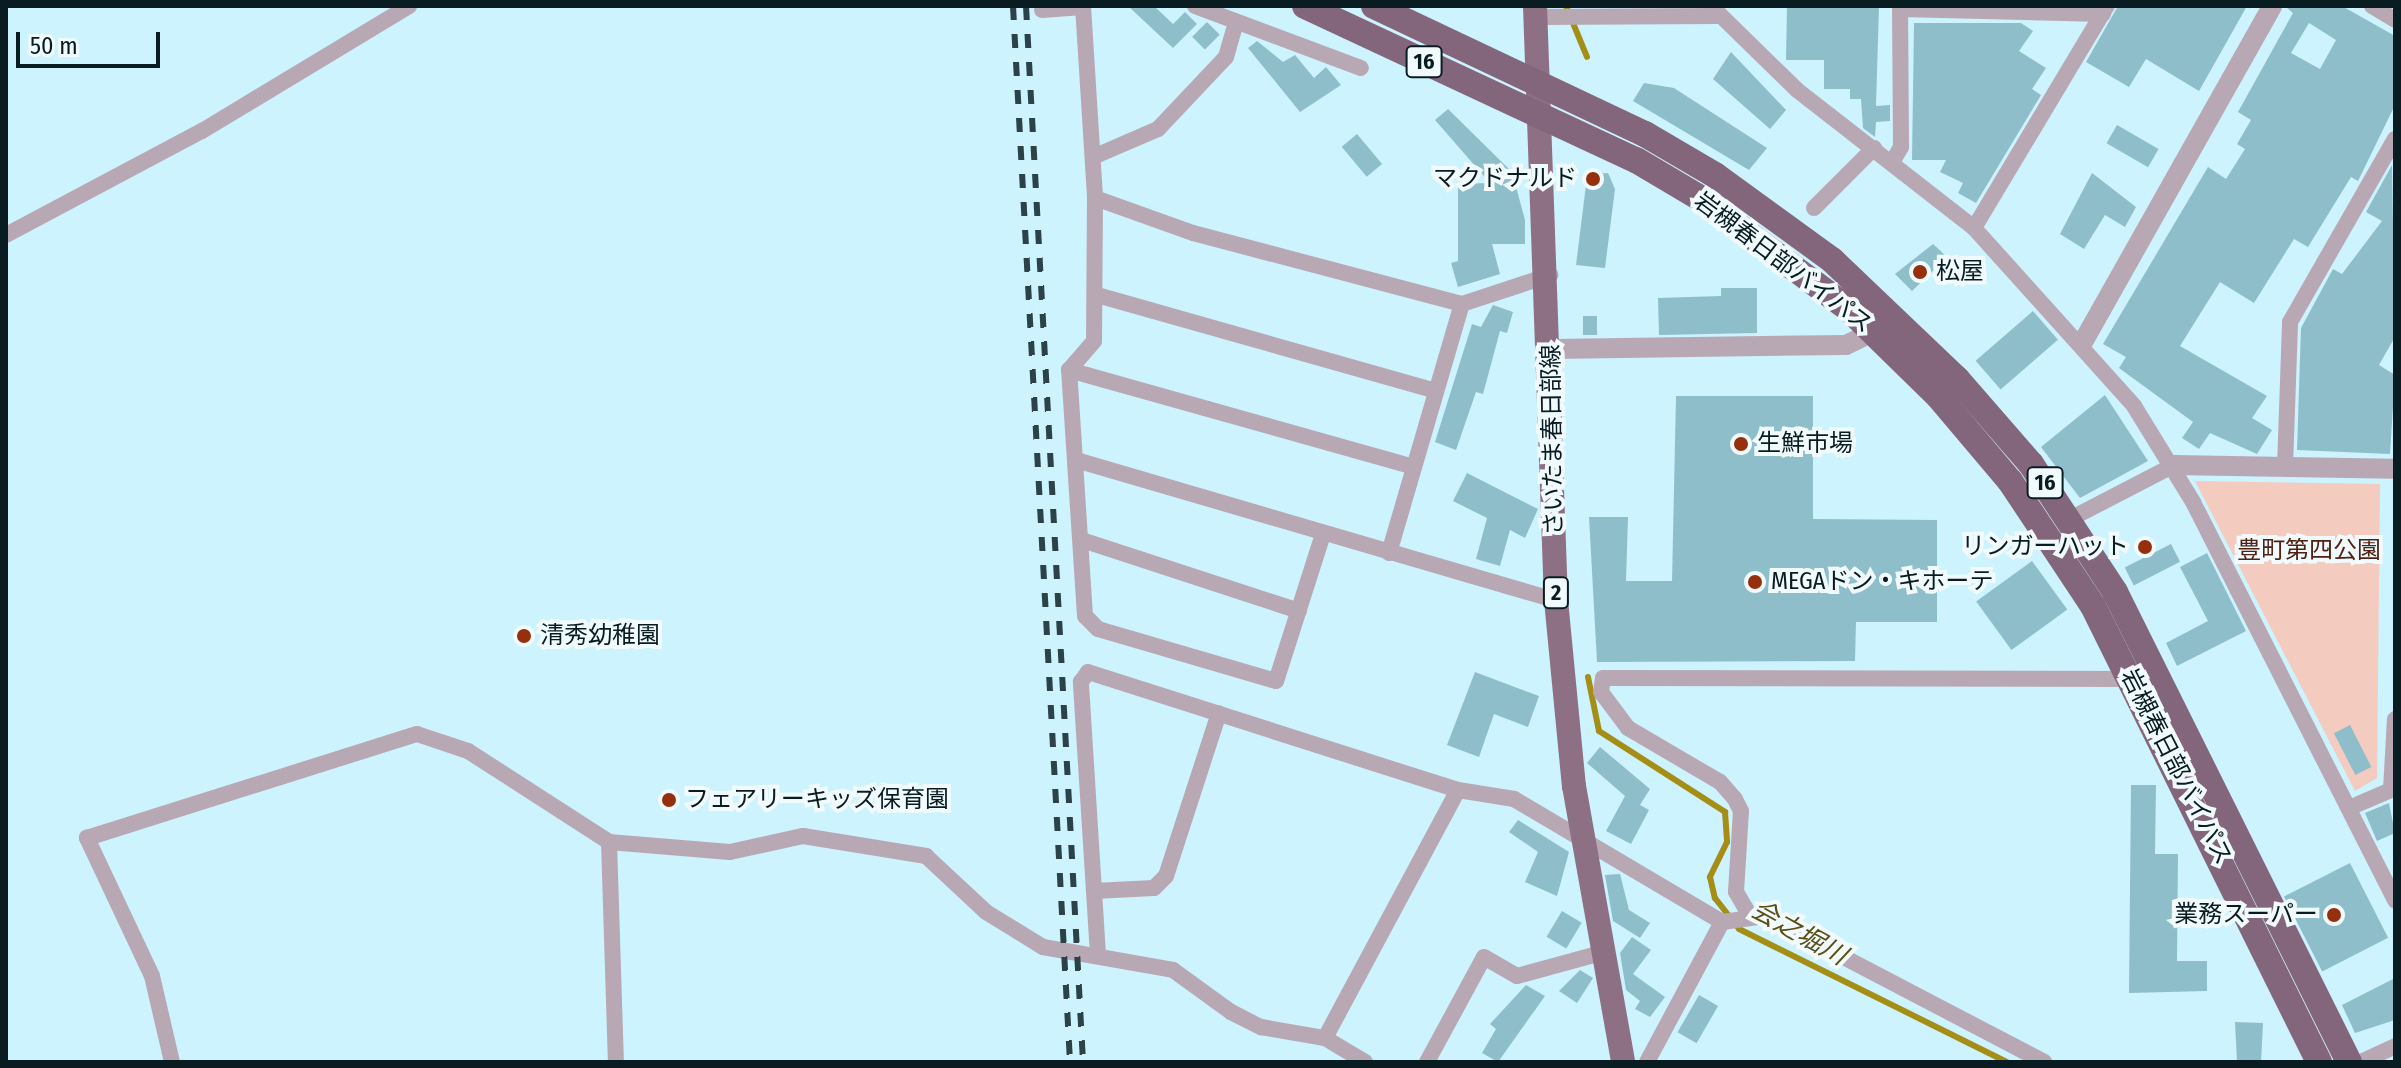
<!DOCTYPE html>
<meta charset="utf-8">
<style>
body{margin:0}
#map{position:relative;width:2401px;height:1068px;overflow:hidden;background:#ccf3fe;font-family:"Fira Sans Condensed","Noto Sans JP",sans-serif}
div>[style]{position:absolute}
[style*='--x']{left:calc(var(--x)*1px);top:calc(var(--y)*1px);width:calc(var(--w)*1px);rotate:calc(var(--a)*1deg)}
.green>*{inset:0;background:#f4cbbf}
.stream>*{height:6px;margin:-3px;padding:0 3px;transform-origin:3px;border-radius:3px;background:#a58e15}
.building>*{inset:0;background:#8fbecb;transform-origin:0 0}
.minor>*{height:16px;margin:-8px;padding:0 8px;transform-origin:8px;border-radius:8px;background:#b8a8b3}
.tertiary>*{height:20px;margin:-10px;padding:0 10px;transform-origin:10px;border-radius:10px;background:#b8a8b3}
.primary>*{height:24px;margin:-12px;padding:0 12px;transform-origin:12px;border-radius:12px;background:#8d7084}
.trunk>*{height:26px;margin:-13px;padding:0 13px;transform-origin:13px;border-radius:13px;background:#84667c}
.rail>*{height:6px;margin-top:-3px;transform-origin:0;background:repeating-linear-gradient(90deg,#2b4248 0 14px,transparent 0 28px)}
.dots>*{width:22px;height:22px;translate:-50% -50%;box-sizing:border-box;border:4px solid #f1fafd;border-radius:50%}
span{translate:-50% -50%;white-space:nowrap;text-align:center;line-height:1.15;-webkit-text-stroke:8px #f1fafd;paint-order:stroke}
.shield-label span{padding:2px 6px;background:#f1fafd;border:2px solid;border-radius:6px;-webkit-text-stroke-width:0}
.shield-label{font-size:22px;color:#091c21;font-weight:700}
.poi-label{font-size:24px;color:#091c21}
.right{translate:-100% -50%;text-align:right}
.left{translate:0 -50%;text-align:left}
.street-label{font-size:24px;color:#091c21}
.park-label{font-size:24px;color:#512113}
.water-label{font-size:26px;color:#5b4f16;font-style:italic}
.frame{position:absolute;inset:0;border:8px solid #091c21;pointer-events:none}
.scale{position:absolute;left:16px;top:32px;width:144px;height:36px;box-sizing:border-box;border:4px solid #091c21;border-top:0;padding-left:10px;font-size:24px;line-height:28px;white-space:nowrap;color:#091c21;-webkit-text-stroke:6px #f1fafd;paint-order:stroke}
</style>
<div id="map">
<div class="green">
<div style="clip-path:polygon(2195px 481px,2380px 484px,2377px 778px,2355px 791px)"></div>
</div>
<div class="stream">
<div style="--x:1566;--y:6;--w:55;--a:67.6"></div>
<div style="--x:1588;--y:677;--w:55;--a:78.5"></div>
<div style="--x:1599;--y:731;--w:150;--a:32.7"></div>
<div style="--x:1725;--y:812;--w:30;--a:86"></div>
<div style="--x:1727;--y:842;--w:39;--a:116"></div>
<div style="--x:1710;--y:877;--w:22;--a:77"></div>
<div style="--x:1715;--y:898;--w:39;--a:52"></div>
<div style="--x:1739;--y:929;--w:299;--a:26.4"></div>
</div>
<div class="building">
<div style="clip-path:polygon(1128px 6px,1154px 6px,1173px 24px,1185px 12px,1197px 24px,1173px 48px)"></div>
<div style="clip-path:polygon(1787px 6px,1879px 6px,1876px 106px,1890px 105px,1890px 121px,1876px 122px,1875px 137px,1863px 128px,1861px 99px,1850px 99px,1850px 89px,1824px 89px,1824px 60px,1786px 60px)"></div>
<div style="clip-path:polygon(2118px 6px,2247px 6px,2199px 91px,2146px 59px,2129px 87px,2086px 62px)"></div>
<div style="clip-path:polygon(evenodd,2285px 6px,2342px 6px,2395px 36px,2395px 105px,2358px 181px,2351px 177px,2308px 247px,2294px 239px,2254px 303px,2220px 282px,2180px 346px,2267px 396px,2252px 418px,2272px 430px,2257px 454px,2210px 433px,2199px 449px,2182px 438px,2193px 422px,2119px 368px,2126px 357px,2103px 344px,2208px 167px,2226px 179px,2245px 149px,2237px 144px,2251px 120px,2238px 112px,2293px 13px,2285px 6px,2309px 23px,2336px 40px,2320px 69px,2291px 53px,2309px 23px)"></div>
<div style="left:1207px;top:22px;width:18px;height:21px;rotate:45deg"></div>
<div style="clip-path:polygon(1914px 23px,2021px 23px,2033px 31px,2019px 51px,2046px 68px,2032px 89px,2041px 95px,1976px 203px,1958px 193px,1963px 183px,1940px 172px,1946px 160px,1912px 160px)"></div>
<div style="clip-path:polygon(1257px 41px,1283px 62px,1295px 55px,1314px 78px,1326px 67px,1341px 85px,1300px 112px,1248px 48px)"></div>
<div style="clip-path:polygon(1731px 52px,1786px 110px,1770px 129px,1713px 79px)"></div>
<div style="clip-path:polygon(1644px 83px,1674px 88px,1767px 148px,1749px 170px,1633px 101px)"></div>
<div style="clip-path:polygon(1448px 109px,1512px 172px,1525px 220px,1525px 244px,1492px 244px,1500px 274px,1458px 287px,1451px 263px,1458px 261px,1458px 184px,1490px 183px,1435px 120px)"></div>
<div style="left:2117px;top:125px;width:48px;height:21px;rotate:30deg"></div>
<div style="left:1357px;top:134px;width:39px;height:20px;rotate:50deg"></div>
<div style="clip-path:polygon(2392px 165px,2395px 337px,2379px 365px,2395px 375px,2390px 454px,2297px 450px,2301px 328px,2333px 269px,2342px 274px,2382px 221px,2366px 212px)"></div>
<div style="clip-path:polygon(1608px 173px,1615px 189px,1605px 268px,1576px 265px,1586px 185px,1592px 186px,1592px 174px)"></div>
<div style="clip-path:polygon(2092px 173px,2136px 207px,2125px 227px,2105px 215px,2084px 249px,2060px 234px)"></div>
<div style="clip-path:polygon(1933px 244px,1947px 257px,1912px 291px,1895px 274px)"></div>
<div style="clip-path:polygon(1721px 288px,1757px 288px,1757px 333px,1659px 335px,1658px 298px,1721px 296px)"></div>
<div style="clip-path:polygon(1493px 305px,1513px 312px,1507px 333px,1500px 331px,1483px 394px,1476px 392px,1456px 450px,1435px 442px,1472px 324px,1481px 327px)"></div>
<div style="left:2033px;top:311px;width:38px;height:76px;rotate:49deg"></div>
<div style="left:1583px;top:316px;width:14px;height:19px"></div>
<div style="clip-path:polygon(2105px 395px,2148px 461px,2080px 498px,2041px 447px)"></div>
<div style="clip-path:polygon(1676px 396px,1813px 396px,1813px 519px,1937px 520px,1937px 622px,1856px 622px,1855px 661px,1597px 662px,1589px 517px,1628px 517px,1626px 581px,1672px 581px)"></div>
<div style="clip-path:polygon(1467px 473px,1538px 509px,1525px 538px,1510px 530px,1500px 566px,1476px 559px,1487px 518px,1453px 501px)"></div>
<div style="left:2171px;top:544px;width:20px;height:52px;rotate:63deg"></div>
<div style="clip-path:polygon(2207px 553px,2246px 631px,2177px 666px,2166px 643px,2208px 621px,2180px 567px)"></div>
<div style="left:2032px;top:561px;width:60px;height:69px;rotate:54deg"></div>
<div style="clip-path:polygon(1475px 672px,1539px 696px,1528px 727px,1494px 714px,1479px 757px,1447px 745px)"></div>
<div style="left:2350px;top:725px;width:47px;height:18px;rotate:63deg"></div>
<div style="clip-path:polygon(1600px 747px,1650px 789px,1640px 805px,1649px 810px,1631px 844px,1606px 831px,1625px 796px,1587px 763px)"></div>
<div style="clip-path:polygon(2131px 785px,2156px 785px,2155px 854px,2178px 854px,2177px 961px,2207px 961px,2207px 991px,2129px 993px)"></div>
<div style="clip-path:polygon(2389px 803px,2395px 833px,2377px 841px,2365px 813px)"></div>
<div style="clip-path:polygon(1518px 820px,1569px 852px,1557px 896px,1525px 882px,1538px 852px,1509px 832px)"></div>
<div style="left:2350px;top:863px;width:84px;height:74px;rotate:63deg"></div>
<div style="clip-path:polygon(1620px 874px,1629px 910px,1650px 923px,1640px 938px,1613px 921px,1605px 875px)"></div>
<div style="left:1562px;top:911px;width:23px;height:30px;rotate:31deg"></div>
<div style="clip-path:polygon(1632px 937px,1651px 950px,1633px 974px,1665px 997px,1650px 1017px,1635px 1009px,1640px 1001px,1626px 990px,1620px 953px)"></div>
<div style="clip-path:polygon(1580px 970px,1593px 978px,1577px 1003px,1559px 991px)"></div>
<div style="clip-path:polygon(2395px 978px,2395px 1020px,2355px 1033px,2342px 1005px)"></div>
<div style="clip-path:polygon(1526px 985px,1545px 996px,1498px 1062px,1482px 1053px,1496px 1029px,1490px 1024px)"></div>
<div style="left:1699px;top:995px;width:22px;height:43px;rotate:30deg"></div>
<div style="clip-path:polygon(2235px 1022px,2263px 1023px,2261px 1062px,2237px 1062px)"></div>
</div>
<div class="minor">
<div style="--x:1083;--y:6;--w:192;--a:86.4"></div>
<div style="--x:1195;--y:6;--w:177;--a:20.5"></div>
<div style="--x:1711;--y:6;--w:120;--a:44.3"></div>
<div style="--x:1797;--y:90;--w:224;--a:37.9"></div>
<div style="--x:1974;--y:228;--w:239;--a:48"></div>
<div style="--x:2134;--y:406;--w:113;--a:58.4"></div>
<div style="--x:2193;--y:502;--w:447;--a:63.1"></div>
<div style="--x:2372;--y:6;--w:27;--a:31"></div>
<div style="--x:1900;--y:9;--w:203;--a:1.4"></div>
<div style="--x:1042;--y:10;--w:41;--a:-4.2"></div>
<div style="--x:1536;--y:17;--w:181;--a:-0.3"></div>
<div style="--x:1093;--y:157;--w:71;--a:-23.3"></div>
<div style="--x:1158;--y:129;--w:99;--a:-46.6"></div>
<div style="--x:1226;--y:57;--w:36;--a:-74"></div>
<div style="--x:1894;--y:159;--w:14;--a:-60"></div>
<div style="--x:1901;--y:147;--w:141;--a:-90.4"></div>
<div style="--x:1814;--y:208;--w:85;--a:-45"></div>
<div style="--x:1974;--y:228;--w:259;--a:-59.1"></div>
<div style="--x:6;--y:235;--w:222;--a:-28"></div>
<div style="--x:202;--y:131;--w:242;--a:-31.1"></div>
<div style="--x:1097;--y:295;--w:352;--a:15.8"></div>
<div style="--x:1069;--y:370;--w:358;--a:15.7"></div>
<div style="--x:1076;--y:460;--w:500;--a:16.3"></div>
<div style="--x:2285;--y:467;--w:145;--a:-88"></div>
<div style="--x:2290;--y:322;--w:211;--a:-60.2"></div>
<div style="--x:2070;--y:519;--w:117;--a:-27.4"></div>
<div style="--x:1323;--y:534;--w:154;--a:107.7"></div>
<div style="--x:1276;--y:681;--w:185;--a:-163.7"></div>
<div style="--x:1098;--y:629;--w:18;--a:-135"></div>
<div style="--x:1085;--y:616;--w:247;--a:-93.7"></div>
<div style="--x:1069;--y:370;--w:38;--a:-49"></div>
<div style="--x:1094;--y:341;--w:143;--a:-89.6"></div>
<div style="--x:1095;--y:198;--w:104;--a:19.7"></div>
<div style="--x:1193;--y:233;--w:278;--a:14.8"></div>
<div style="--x:1462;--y:304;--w:93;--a:-18.2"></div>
<div style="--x:1085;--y:541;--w:225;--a:18.1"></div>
<div style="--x:1389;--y:553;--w:259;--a:-73.7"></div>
<div style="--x:2349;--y:808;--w:46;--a:-23.2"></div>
<div style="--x:2391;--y:790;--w:71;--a:-86.8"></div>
<div style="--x:609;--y:842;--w:220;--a:88.2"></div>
<div style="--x:1094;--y:891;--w:60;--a:-2.9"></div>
<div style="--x:1154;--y:888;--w:17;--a:-45"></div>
<div style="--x:1166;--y:876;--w:171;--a:-72"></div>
<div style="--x:1750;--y:916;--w:28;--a:-120"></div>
<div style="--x:1736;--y:892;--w:81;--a:-86.5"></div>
<div style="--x:1741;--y:811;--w:13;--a:-117"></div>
<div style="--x:1735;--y:799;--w:23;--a:-131"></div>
<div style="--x:1720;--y:782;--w:107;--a:-149.6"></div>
<div style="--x:1628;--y:728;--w:45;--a:-126.9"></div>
<div style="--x:1601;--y:692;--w:14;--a:-82"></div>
<div style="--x:1603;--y:678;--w:529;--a:0.11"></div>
<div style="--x:1098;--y:955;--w:274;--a:-93.6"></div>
<div style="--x:1081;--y:682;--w:12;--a:-55"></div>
<div style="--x:1088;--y:672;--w:388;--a:17.7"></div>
<div style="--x:1458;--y:790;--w:57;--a:9.1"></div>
<div style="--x:1514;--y:799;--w:242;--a:30.6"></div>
<div style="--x:1325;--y:1038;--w:281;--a:-61.8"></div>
<div style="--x:172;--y:1062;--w:88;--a:-103.1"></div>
<div style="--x:152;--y:976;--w:153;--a:-115.2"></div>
<div style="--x:87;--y:838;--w:346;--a:-17.5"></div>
<div style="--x:417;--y:734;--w:54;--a:18.4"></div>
<div style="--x:468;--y:751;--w:168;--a:32.8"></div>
<div style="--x:609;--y:842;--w:121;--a:4.7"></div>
<div style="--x:730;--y:852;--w:75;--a:-12.4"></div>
<div style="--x:803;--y:836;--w:125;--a:9.2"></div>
<div style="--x:926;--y:856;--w:82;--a:43"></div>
<div style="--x:986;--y:912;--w:67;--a:31.6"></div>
<div style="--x:1043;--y:947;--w:132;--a:10"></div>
<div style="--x:1173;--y:970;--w:72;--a:35.9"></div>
<div style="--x:1231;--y:1012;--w:34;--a:27"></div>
<div style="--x:1261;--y:1027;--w:65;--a:9.8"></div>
<div style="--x:1325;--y:1038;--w:47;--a:31"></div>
<div style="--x:1427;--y:1062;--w:119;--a:-61.5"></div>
<div style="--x:1484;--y:957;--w:38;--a:30"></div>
<div style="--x:1517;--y:976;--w:91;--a:-15.3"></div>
<div style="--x:1647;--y:1062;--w:159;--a:-61.8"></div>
<div style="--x:1722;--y:922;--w:43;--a:-7.9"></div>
<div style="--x:1765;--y:916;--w:315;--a:27.6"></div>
<div style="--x:2361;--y:1062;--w:38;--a:-25"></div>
</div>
<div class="tertiary">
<div style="--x:2083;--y:342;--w:386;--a:-60.6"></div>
<div style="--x:1552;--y:349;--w:294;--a:-0.8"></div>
<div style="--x:1846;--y:345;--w:32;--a:-26"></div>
<div style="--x:2174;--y:465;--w:221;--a:1"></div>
</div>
<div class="primary">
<div style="--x:1535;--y:6;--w:594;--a:87.98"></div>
<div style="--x:1556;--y:600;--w:187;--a:84.5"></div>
<div style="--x:1574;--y:786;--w:280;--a:79.9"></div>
</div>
<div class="trunk">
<div style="--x:1305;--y:6;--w:365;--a:25"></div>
<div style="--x:1636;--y:160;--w:74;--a:30.7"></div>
<div style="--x:1700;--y:198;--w:187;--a:36.7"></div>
<div style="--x:1850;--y:310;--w:124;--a:44.3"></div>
<div style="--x:1939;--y:397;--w:110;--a:49.8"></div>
<div style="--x:2010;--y:481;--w:150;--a:56.4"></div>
<div style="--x:2093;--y:606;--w:509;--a:63.64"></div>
<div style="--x:1374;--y:6;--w:300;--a:25.3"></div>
<div style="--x:1645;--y:134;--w:81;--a:30.4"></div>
<div style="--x:1715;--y:175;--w:145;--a:36"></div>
<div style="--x:1832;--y:260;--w:173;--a:43.6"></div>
<div style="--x:1957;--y:379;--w:113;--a:49"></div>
<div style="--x:2031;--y:464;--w:153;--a:56.7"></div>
<div style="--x:2115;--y:592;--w:525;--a:63.53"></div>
</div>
<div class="rail">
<div style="--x:1013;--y:6;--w:1058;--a:86.91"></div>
<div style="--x:1026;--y:6;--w:1058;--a:86.91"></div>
</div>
<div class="dots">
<div style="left:1593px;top:179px;background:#962f0b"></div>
<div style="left:1920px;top:272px;background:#962f0b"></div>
<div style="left:1741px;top:444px;background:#962f0b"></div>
<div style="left:2145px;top:547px;background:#962f0b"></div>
<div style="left:1755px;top:582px;background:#962f0b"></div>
<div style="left:524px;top:636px;background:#962f0b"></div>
<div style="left:669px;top:800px;background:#962f0b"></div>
<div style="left:2334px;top:915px;background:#962f0b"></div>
</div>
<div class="shield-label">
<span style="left:1424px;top:62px">16</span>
<span style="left:2045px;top:483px">16</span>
<span style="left:1556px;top:593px">2</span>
</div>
<div class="poi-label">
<span class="right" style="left:1577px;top:179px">マクドナルド</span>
<span class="left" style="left:1936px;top:272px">松屋</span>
<span class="left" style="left:1757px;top:444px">生鮮市場</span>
<span class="right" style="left:2129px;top:547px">リンガーハット</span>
<span class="left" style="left:1771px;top:582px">MEGAドン・キホーテ</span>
<span class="left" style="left:540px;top:636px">清秀幼稚園</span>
<span class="left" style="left:685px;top:800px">フェアリーキッズ保育園</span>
<span class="right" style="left:2318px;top:915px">業務スーパー</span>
</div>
<div class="street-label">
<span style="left:1783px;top:263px;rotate:37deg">岩槻春日部バイパス</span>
<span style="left:1553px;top:440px;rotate:-91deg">さいたま春日部線</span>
<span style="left:2176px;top:767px;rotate:63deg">岩槻春日部バイパス</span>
</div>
<div class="park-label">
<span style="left:2309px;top:551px">豊町第四公園</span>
</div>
<div class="water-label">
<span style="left:1799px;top:933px;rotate:29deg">会之堀川</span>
</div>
<div class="frame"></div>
<div class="scale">50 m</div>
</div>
